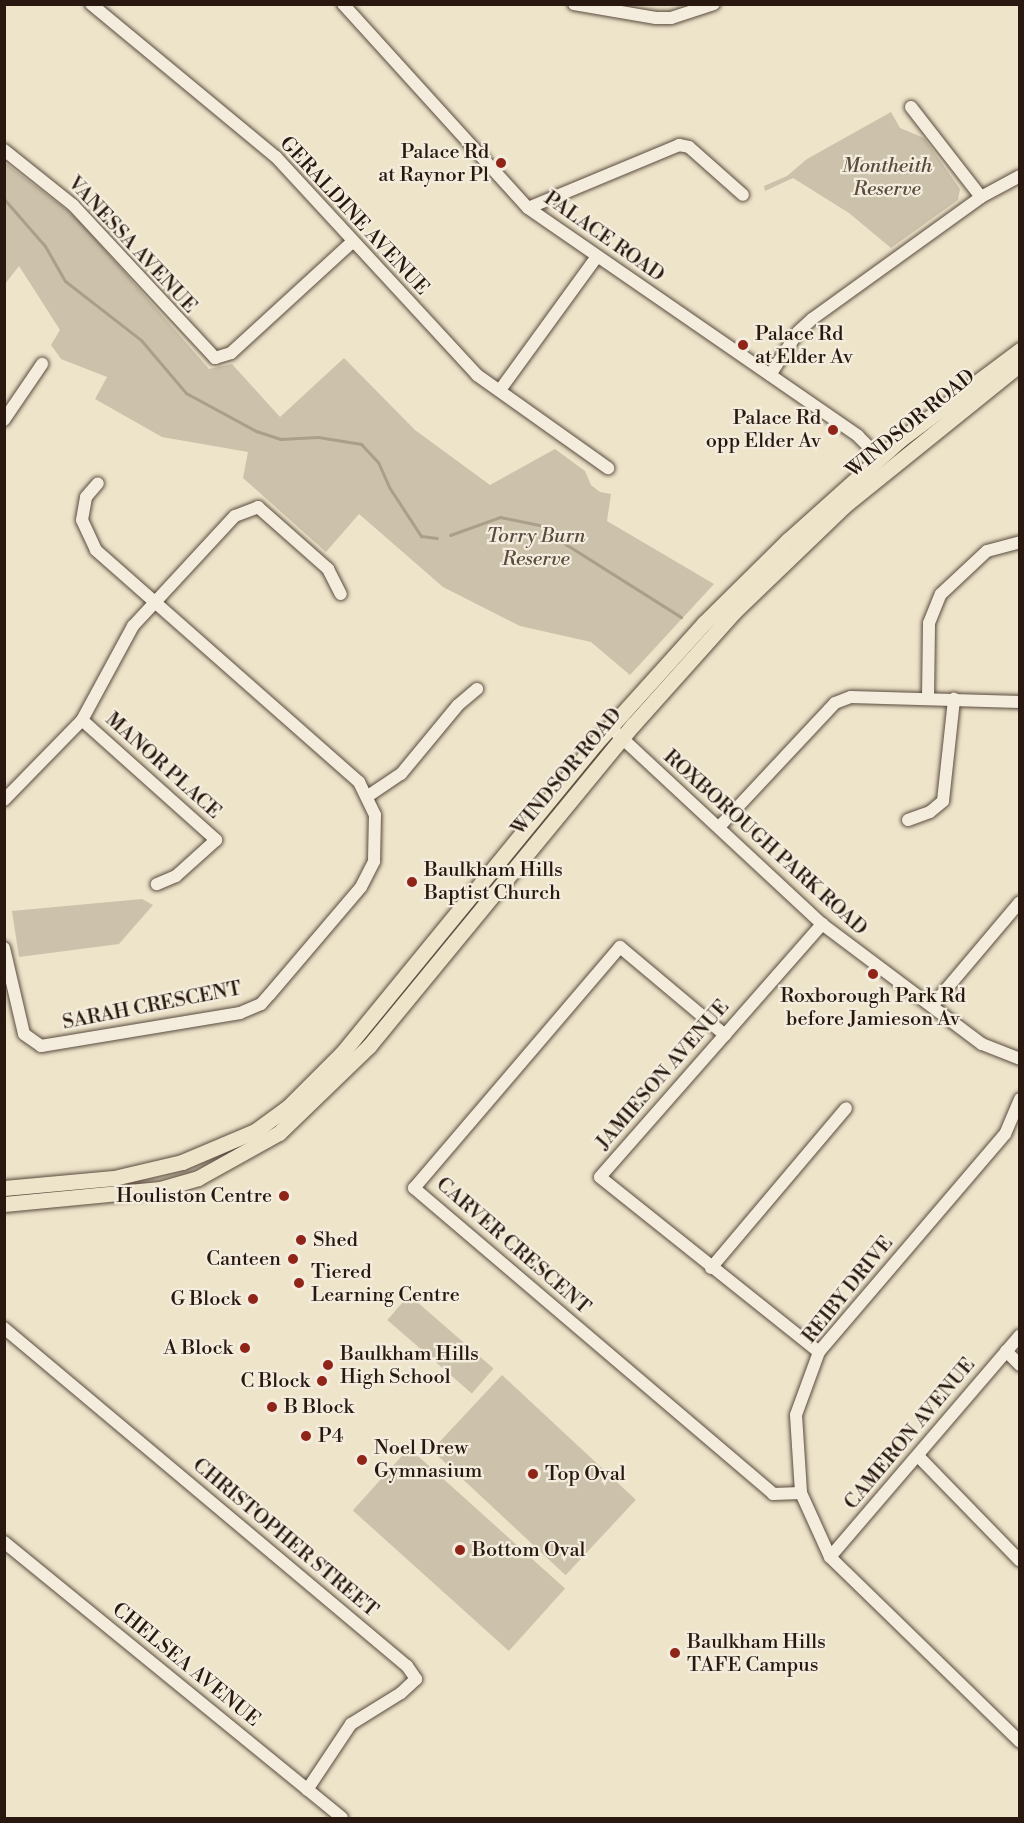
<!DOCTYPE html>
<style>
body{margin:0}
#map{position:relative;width:1024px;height:1823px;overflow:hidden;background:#eee4ca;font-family:"Libre Bodoni",serif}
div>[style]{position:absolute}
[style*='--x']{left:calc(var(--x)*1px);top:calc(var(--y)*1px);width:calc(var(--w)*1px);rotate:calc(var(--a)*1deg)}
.green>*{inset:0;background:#ccc1aa;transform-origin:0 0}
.stream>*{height:3px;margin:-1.5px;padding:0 1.5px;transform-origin:1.5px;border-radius:1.5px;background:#ab9f8b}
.roads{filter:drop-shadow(0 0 2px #5a4b3e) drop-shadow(0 0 2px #5a4b3e)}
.minor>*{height:12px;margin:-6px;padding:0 6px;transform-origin:6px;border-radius:6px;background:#f4eddd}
.major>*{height:15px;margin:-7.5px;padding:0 7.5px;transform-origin:7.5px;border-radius:7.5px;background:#eee4ca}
.dots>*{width:16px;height:16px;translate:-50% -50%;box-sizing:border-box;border:3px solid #f4eddd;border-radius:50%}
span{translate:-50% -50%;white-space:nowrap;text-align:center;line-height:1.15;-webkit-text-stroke:4.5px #f4eddd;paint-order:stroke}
.poi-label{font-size:20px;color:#281810}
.right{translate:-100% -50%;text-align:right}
.left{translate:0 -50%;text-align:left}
.park-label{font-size:20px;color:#594b3e;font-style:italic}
.street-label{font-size:20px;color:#281810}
.frame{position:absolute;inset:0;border:6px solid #281810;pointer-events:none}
</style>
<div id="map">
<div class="green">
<div style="clip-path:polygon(891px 112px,900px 128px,924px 138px,960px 189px,958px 200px,891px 248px,849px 213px,793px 178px,765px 191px,764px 186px,787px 176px,807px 159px)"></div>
<div style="clip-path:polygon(4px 162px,77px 218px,209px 369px,232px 364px,280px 417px,344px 358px,415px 430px,490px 485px,555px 449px,585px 471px,591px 485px,600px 492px,611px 494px,607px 521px,714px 584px,630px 675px,591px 642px,520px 626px,443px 587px,359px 514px,326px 552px,243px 478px,248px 452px,162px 437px,95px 399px,107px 377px,61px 359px,51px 345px,60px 330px,19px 266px,5px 284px)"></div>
<div style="clip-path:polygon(142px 899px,153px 905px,119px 944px,19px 957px,12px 911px)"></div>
<div style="left:409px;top:1295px;width:112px;height:33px;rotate:41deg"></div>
<div style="left:502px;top:1375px;width:183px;height:103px;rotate:43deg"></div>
<div style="left:409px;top:1448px;width:210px;height:84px;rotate:42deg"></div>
</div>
<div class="stream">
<div style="--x:4;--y:199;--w:62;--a:48.9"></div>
<div style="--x:45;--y:246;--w:40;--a:60.3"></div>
<div style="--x:65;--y:281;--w:96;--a:37.8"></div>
<div style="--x:141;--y:340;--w:70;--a:49.7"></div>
<div style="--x:186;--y:393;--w:80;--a:28.5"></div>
<div style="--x:256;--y:431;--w:25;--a:18"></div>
<div style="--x:280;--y:439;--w:38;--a:-3"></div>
<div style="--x:318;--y:437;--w:44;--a:9.2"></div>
<div style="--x:361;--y:444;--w:25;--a:47"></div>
<div style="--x:378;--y:462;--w:27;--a:66"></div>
<div style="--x:389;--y:487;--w:59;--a:56.9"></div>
<div style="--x:421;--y:536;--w:16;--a:7"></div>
<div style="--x:450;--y:535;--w:53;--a:-19.8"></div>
<div style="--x:500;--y:517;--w:45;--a:11.6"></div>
<div style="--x:544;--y:526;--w:30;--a:40"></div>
<div style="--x:567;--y:545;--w:135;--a:32.3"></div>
</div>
<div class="roads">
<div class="minor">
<div style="--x:91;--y:4;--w:240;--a:39.6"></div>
<div style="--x:276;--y:157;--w:297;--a:47.3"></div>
<div style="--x:477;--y:375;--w:161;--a:35.4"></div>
<div style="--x:343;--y:4;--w:275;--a:47.8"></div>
<div style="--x:528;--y:208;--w:401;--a:34.6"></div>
<div style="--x:858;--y:436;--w:31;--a:45"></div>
<div style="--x:574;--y:4;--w:83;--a:9.7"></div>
<div style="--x:656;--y:18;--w:15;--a:0"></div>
<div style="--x:671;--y:18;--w:45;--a:-18"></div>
<div style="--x:911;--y:107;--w:114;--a:52.1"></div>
<div style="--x:4;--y:150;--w:88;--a:38.6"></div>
<div style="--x:73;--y:205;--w:209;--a:47.1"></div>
<div style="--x:215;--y:358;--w:17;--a:-17"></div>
<div style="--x:231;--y:353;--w:164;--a:-42.5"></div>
<div style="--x:528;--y:208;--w:164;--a:-22.6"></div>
<div style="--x:679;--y:145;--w:10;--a:11"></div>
<div style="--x:689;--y:147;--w:72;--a:41.6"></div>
<div style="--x:770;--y:375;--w:51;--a:-56.9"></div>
<div style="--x:798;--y:332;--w:19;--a:-43"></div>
<div style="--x:812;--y:319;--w:208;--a:-35.8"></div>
<div style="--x:981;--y:197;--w:44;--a:-28.3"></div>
<div style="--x:500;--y:390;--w:163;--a:-54"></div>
<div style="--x:4;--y:420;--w:68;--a:-55.8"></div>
<div style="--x:928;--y:697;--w:74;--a:-89.2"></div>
<div style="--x:929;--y:623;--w:31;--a:-68"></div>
<div style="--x:941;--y:594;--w:63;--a:-43.1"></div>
<div style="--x:987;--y:551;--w:34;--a:-15"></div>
<div style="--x:82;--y:720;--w:180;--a:41.8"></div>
<div style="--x:216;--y:840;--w:54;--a:138"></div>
<div style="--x:176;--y:876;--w:21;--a:157"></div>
<div style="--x:610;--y:727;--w:289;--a:42.9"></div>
<div style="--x:822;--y:924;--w:200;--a:36.9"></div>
<div style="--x:982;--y:1044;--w:41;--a:21.5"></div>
<div style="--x:368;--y:796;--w:40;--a:-34"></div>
<div style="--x:401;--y:774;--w:89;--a:-50.4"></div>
<div style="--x:458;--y:705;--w:25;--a:-40"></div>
<div style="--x:4;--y:800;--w:112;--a:-45.7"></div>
<div style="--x:82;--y:720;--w:107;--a:-61.5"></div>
<div style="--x:133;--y:626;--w:150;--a:-47.2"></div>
<div style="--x:235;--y:516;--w:25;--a:-21"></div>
<div style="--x:258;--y:507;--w:94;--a:41.5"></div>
<div style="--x:328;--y:569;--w:28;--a:63"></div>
<div style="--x:908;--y:820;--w:23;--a:-20"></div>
<div style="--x:930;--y:812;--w:17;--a:-40"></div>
<div style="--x:943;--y:801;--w:103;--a:-83.8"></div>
<div style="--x:719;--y:827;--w:170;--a:-46.9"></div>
<div style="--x:835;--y:703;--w:17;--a:-21"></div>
<div style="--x:851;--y:697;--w:169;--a:1.7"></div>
<div style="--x:4;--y:948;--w:88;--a:76.9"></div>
<div style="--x:24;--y:1034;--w:21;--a:35"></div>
<div style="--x:41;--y:1046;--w:202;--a:-9.4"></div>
<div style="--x:240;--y:1013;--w:23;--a:-23"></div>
<div style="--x:261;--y:1004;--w:13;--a:-48"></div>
<div style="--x:270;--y:994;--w:140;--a:-49.6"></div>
<div style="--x:361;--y:887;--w:29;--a:-63"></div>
<div style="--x:374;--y:861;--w:46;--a:-88.8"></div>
<div style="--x:375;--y:815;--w:37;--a:-116"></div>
<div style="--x:359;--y:782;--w:351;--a:-138.6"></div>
<div style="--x:96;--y:550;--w:33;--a:-115"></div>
<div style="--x:82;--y:520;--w:23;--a:-80"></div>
<div style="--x:86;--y:497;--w:18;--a:-49"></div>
<div style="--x:932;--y:1006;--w:136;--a:-49.8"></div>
<div style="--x:725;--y:1035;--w:137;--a:-140"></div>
<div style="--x:620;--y:947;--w:317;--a:130.5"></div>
<div style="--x:414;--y:1188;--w:472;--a:40.4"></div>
<div style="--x:773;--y:1494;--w:28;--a:-2"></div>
<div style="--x:1020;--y:1099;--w:38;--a:113"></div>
<div style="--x:1005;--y:1134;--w:287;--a:130.5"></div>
<div style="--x:819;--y:1352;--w:67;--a:110.1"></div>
<div style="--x:796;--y:1415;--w:78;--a:86.3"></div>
<div style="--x:801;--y:1493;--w:70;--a:65.6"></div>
<div style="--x:830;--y:1557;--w:265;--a:44.2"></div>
<div style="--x:711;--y:1268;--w:209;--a:-49.8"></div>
<div style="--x:4;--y:1328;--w:526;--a:39.99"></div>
<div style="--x:407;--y:1666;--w:16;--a:55"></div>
<div style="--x:416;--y:1679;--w:21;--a:137"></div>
<div style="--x:401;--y:1693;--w:59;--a:148.2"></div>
<div style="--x:351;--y:1724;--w:79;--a:123.7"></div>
<div style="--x:1006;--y:1351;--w:20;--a:45"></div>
<div style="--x:819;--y:1352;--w:280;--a:-141.4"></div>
<div style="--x:600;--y:1177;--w:337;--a:-48.7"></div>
<div style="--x:918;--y:1456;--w:146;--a:45.8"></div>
<div style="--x:4;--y:1542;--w:436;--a:39.2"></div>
<div style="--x:830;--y:1557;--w:292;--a:-49.4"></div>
</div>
<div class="major">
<div style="--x:4;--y:1188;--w:110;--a:-5.2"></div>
<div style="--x:114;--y:1178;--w:70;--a:-13.2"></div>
<div style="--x:182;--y:1162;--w:79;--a:-23"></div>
<div style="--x:255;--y:1131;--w:41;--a:-36"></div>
<div style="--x:288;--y:1107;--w:78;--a:-45"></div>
<div style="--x:343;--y:1052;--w:399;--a:-50.7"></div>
<div style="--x:596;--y:743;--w:161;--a:-48"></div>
<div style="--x:704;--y:623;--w:118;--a:-44.7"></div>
<div style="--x:788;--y:540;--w:152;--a:-41.8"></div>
<div style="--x:901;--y:439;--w:149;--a:-36.8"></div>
<div style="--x:4;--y:1204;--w:157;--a:-5.5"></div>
<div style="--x:160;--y:1189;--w:40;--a:-16"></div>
<div style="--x:198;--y:1178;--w:93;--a:-29.1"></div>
<div style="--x:279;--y:1133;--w:125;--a:-44"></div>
<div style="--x:369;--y:1046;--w:416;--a:-50.6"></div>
<div style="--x:633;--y:725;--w:153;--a:-48.2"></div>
<div style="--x:735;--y:611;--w:151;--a:-43.9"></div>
<div style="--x:844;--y:506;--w:226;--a:-38.9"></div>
</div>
</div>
<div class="dots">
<div style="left:501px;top:163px;background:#8f2418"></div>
<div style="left:743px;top:345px;background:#8f2418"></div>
<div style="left:833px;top:430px;background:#8f2418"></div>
<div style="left:412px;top:882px;background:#8f2418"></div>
<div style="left:873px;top:974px;background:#8f2418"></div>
<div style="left:284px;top:1196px;background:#8f2418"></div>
<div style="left:301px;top:1240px;background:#8f2418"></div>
<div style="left:293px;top:1259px;background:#8f2418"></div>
<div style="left:299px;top:1283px;background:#8f2418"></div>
<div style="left:253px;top:1299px;background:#8f2418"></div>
<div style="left:245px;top:1348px;background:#8f2418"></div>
<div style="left:328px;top:1365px;background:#8f2418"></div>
<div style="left:322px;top:1381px;background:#8f2418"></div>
<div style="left:272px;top:1407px;background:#8f2418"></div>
<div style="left:306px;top:1436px;background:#8f2418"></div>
<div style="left:362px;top:1460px;background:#8f2418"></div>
<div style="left:533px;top:1474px;background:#8f2418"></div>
<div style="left:460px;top:1550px;background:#8f2418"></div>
<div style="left:675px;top:1653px;background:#8f2418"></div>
</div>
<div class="poi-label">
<span class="right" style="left:489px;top:164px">Palace Rd<br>at Raynor Pl</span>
<span class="left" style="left:755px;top:346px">Palace Rd<br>at Elder Av</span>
<span class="right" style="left:821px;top:430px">Palace Rd<br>opp Elder Av</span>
<span class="left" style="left:424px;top:882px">Baulkham Hills<br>Baptist Church</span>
<span style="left:873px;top:1008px">Roxborough Park Rd<br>before Jamieson Av</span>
<span class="right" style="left:272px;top:1196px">Houliston Centre</span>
<span class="left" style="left:313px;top:1240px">Shed</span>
<span class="right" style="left:281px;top:1259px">Canteen</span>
<span class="left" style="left:311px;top:1284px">Tiered<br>Learning Centre</span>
<span class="right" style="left:241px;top:1299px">G Block</span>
<span class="right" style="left:233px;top:1348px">A Block</span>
<span class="left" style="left:340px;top:1366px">Baulkham Hills<br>High School</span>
<span class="right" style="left:310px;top:1381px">C Block</span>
<span class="left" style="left:284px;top:1407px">B Block</span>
<span class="left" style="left:318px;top:1436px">P4</span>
<span class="left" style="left:374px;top:1460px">Noel Drew<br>Gymnasium</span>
<span class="left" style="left:545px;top:1474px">Top Oval</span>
<span class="left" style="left:472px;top:1550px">Bottom Oval</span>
<span class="left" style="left:687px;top:1654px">Baulkham Hills<br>TAFE Campus</span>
</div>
<div class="park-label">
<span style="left:887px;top:178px">Montheith<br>Reserve</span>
<span style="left:536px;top:548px">Torry Burn<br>Reserve</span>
</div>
<div class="street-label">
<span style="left:354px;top:216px;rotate:47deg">GERALDINE AVENUE</span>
<span style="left:604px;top:237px;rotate:35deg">PALACE ROAD</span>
<span style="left:132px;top:245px;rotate:47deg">VANESSA AVENUE</span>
<span style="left:911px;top:424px;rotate:-39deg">WINDSOR ROAD</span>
<span style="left:163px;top:766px;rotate:42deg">MANOR PLACE</span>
<span style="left:567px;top:772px;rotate:-50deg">WINDSOR ROAD</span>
<span style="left:765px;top:843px;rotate:42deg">ROXBOROUGH PARK ROAD</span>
<span style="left:152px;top:1006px;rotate:-11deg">SARAH CRESCENT</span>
<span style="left:663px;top:1075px;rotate:-49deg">JAMIESON AVENUE</span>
<span style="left:513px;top:1246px;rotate:41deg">CARVER CRESCENT</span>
<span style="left:848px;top:1290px;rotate:-51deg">REIBY DRIVE</span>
<span style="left:910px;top:1434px;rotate:-50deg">CAMERON AVENUE</span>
<span style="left:285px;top:1538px;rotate:40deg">CHRISTOPHER STREET</span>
<span style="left:186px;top:1665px;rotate:39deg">CHELSEA AVENUE</span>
</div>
<div class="frame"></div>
</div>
